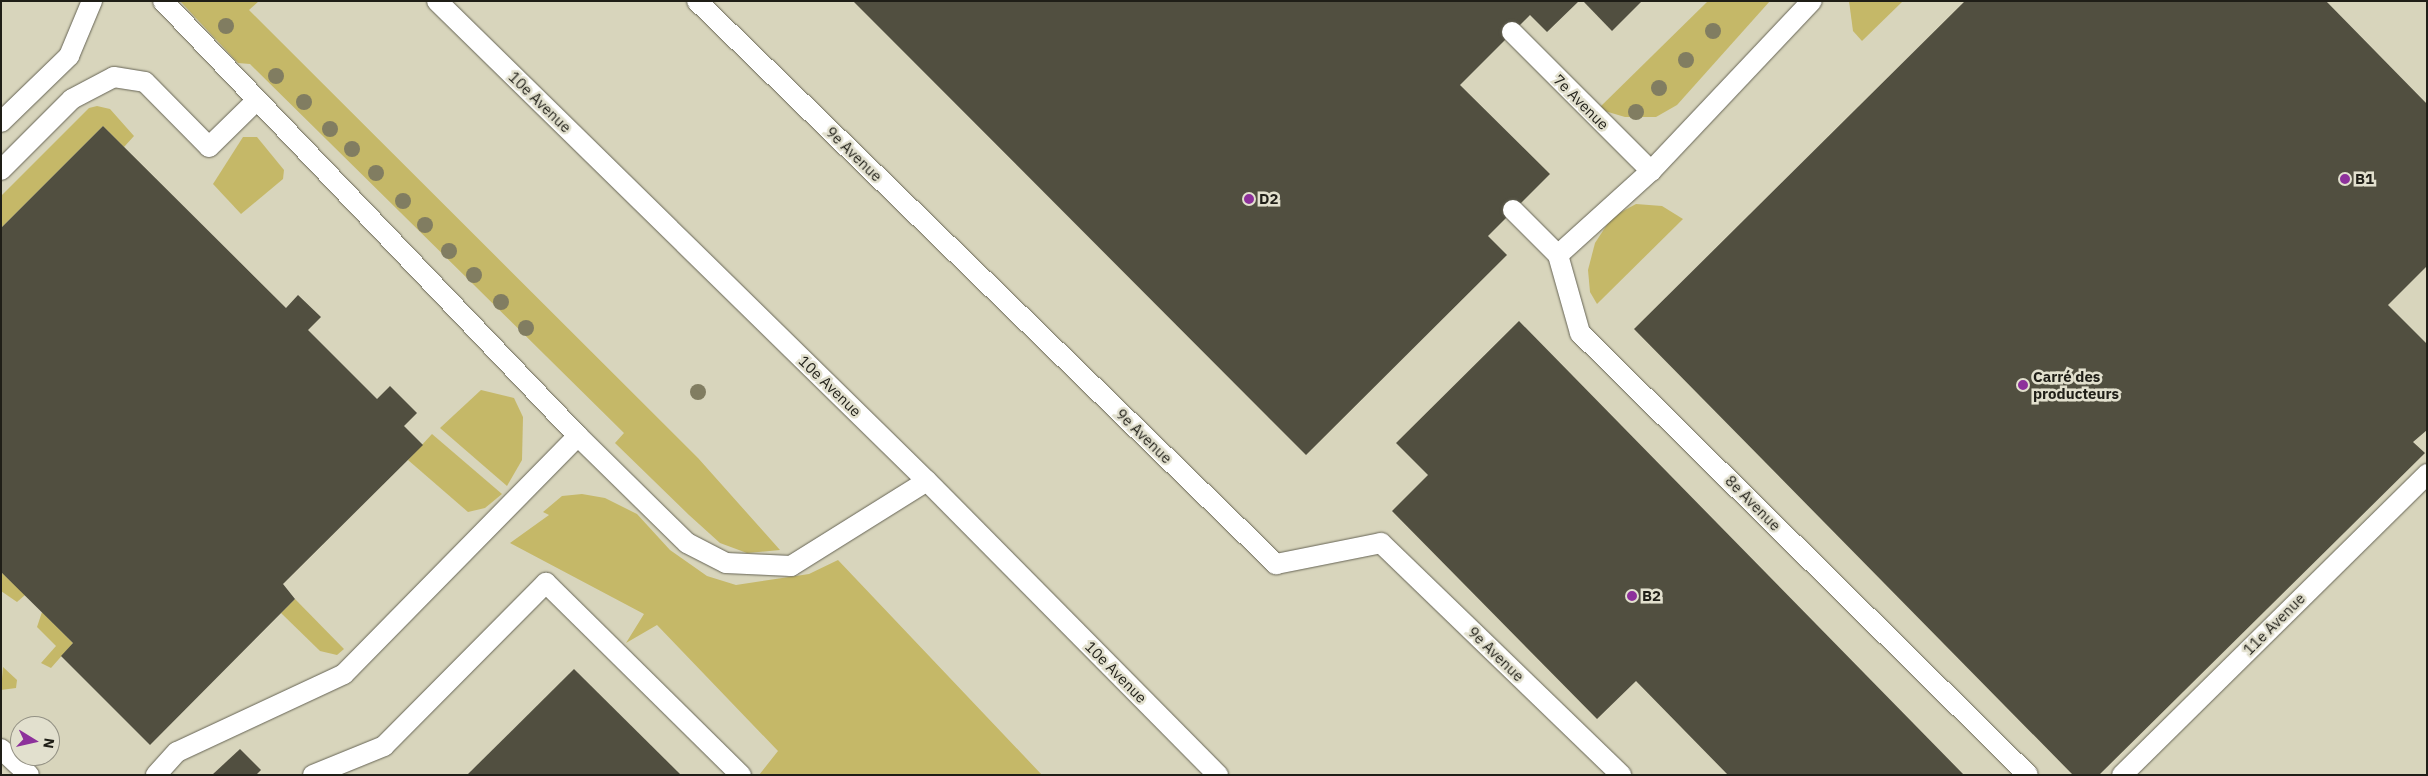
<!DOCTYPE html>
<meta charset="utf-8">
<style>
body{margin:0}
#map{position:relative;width:2428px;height:776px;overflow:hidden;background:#e2e0ce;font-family:"IBM Plex Sans",sans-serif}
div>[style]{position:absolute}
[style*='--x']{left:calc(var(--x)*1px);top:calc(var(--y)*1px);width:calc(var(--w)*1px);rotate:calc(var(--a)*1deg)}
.built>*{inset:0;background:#d8d5bc}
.green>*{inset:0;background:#c5b868}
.building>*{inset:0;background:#514f40}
.roads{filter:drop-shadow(0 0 1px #666455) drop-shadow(0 0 1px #666455)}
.lane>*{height:20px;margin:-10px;padding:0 10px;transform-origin:10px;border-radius:10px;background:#fff}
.trees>*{width:16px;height:16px;margin:-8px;border-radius:50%;background:#817d61}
.dots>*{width:14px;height:14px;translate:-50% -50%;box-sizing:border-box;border:2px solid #e2e0ce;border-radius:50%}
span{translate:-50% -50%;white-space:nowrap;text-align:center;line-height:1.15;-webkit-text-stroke:5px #e2e0ce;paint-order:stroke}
.street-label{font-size:15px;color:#1f1e17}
.poi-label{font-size:15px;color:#1f1e17;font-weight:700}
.left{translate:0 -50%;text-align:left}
.frame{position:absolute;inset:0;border:2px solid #1f1e17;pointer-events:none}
.north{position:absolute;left:10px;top:716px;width:50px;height:50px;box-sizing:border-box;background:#e2e0ce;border:1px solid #949285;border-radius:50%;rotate:99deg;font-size:14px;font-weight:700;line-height:20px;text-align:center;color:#1f1e17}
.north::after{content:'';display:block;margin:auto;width:18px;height:22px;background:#8d319b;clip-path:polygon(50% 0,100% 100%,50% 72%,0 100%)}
</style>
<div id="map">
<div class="built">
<div style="clip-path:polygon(evenodd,1px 1px,2427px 1px,2427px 775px,1px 775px,1px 1px,20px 726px,50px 726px,50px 756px,20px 756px,20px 726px)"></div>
</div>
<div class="green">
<div style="clip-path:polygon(180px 1px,259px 1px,249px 10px,698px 458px,780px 550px,747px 553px,720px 543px,689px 515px,615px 443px,624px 433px,250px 64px,238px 63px)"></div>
<div style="clip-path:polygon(1708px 1px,1770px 1px,1677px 105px,1656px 117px,1625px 117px,1598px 109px)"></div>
<div style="clip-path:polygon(1849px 1px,1903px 1px,1862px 41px,1853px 31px)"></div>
<div style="clip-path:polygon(97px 106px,110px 109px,134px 136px,124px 147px,103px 126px,1px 228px,1px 196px,89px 108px)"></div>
<div style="clip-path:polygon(243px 137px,257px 137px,284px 170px,283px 179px,241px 214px,213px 184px)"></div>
<div style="clip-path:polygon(1636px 204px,1662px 206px,1683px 219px,1597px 304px,1590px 292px,1588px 270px,1595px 243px,1612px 217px)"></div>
<div style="clip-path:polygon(481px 390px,514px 398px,523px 417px,522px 460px,507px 486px,440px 428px)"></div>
<div style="clip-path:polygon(432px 434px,502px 494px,485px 508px,468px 512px,408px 460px)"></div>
<div style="clip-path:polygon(582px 494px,605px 498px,637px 514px,670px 550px,707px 576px,736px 585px,809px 574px,838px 560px,1042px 775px,759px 775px,778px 751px,657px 625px,626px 643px,644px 614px,510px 543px,549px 515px,543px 512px,562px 496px)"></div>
<div style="clip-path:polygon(1px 572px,25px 595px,17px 602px,1px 591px)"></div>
<div style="clip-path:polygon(295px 599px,344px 649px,337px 655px,320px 651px,281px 613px)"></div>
<div style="clip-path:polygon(42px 612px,73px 643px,51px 668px,41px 663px,56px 646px,37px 627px)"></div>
<div style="clip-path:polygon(3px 667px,17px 680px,16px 688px,1px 690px)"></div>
</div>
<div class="building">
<div style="clip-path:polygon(853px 1px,1579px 1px,1547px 32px,1530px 15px,1460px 85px,1550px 174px,1488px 236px,1507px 255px,1306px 455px)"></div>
<div style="clip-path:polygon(1583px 1px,1642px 1px,1612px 31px)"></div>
<div style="clip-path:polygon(1965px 1px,2326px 1px,2427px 104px,2427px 266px,2388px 305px,2427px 344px,2427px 430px,2413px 442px,2425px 453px,2099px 775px,2073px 775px,1634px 329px)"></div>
<div style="clip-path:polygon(103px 126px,286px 308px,298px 295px,321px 317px,308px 330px,377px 399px,390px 386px,417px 413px,404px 426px,423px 445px,283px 584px,295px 599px,150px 745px,61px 656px,73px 643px,1px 572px,1px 228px)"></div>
<div style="clip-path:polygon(1519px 321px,1964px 775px,1728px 775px,1636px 681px,1597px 719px,1392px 511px,1428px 475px,1396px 443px)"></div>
<div style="clip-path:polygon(574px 669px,681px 775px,467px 775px)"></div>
<div style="clip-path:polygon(240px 749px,261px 770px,256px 775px,212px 775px)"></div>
</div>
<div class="roads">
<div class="lane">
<div style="--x:163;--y:1;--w:601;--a:46.35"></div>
<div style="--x:578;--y:436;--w:153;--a:44.5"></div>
<div style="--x:687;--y:543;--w:44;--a:27.1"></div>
<div style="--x:726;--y:563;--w:65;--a:2.6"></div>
<div style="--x:791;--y:566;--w:160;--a:-32"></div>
<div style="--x:437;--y:1;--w:686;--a:44.41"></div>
<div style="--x:927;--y:481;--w:414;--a:45.3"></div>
<div style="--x:697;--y:1;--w:808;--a:44.2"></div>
<div style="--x:1276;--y:564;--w:107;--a:-11.3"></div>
<div style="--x:1381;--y:543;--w:334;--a:44"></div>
<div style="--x:1512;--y:32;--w:197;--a:45"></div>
<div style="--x:1;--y:122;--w:95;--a:-44.1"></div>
<div style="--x:69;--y:56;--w:60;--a:-67.3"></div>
<div style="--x:1;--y:170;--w:100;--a:-45"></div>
<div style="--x:72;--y:99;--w:47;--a:-27.6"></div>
<div style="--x:114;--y:77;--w:31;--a:9"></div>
<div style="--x:145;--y:82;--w:91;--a:45.4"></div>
<div style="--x:209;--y:147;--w:67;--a:-44.4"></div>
<div style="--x:1513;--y:210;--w:64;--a:45"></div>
<div style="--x:1558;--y:255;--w:81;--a:74.2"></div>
<div style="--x:1580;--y:333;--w:629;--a:44.61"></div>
<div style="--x:1558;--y:255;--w:125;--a:-42.1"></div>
<div style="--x:1651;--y:171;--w:234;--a:-46.6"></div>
<div style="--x:1;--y:749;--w:38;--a:43"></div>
<div style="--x:156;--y:775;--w:31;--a:-48"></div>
<div style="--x:177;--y:752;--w:184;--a:-25"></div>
<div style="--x:344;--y:674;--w:334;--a:-45.5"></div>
<div style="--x:313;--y:775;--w:77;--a:-22.2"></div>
<div style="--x:384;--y:746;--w:230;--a:-45.2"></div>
<div style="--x:546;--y:583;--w:274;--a:44.6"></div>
<div style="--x:2122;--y:775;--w:429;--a:-44.6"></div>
</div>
</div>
<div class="trees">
<div style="left:226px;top:26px"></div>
<div style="left:1713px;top:31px"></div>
<div style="left:1686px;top:60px"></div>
<div style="left:276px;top:76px"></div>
<div style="left:1659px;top:88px"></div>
<div style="left:304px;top:102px"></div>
<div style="left:1636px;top:112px"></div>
<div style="left:330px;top:129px"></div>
<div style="left:352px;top:149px"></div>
<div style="left:376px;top:173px"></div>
<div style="left:403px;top:201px"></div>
<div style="left:425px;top:225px"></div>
<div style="left:449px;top:251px"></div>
<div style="left:474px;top:275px"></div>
<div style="left:501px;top:302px"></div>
<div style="left:526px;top:328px"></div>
<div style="left:698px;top:392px"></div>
</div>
<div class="dots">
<div style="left:2345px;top:179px;background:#8d319b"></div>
<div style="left:1249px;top:199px;background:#8d319b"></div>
<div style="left:2023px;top:385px;background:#8d319b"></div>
<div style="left:1632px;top:596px;background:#8d319b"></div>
</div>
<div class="street-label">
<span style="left:540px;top:102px;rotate:44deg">10e Avenue</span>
<span style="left:1581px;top:102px;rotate:45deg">7e Avenue</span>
<span style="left:854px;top:154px;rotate:44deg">9e Avenue</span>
<span style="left:830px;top:386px;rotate:44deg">10e Avenue</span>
<span style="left:1144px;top:436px;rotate:44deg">9e Avenue</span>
<span style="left:1753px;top:503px;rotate:45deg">8e Avenue</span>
<span style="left:2274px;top:624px;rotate:-45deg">11e Avenue</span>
<span style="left:1496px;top:654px;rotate:44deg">9e Avenue</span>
<span style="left:1116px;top:672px;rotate:45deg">10e Avenue</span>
</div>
<div class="poi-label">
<span class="left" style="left:2355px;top:179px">B1</span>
<span class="left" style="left:1259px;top:199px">D2</span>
<span class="left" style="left:2033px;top:385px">Carré des<br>producteurs</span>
<span class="left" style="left:1642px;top:596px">B2</span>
</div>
<div class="frame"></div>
<div class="north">N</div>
</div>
